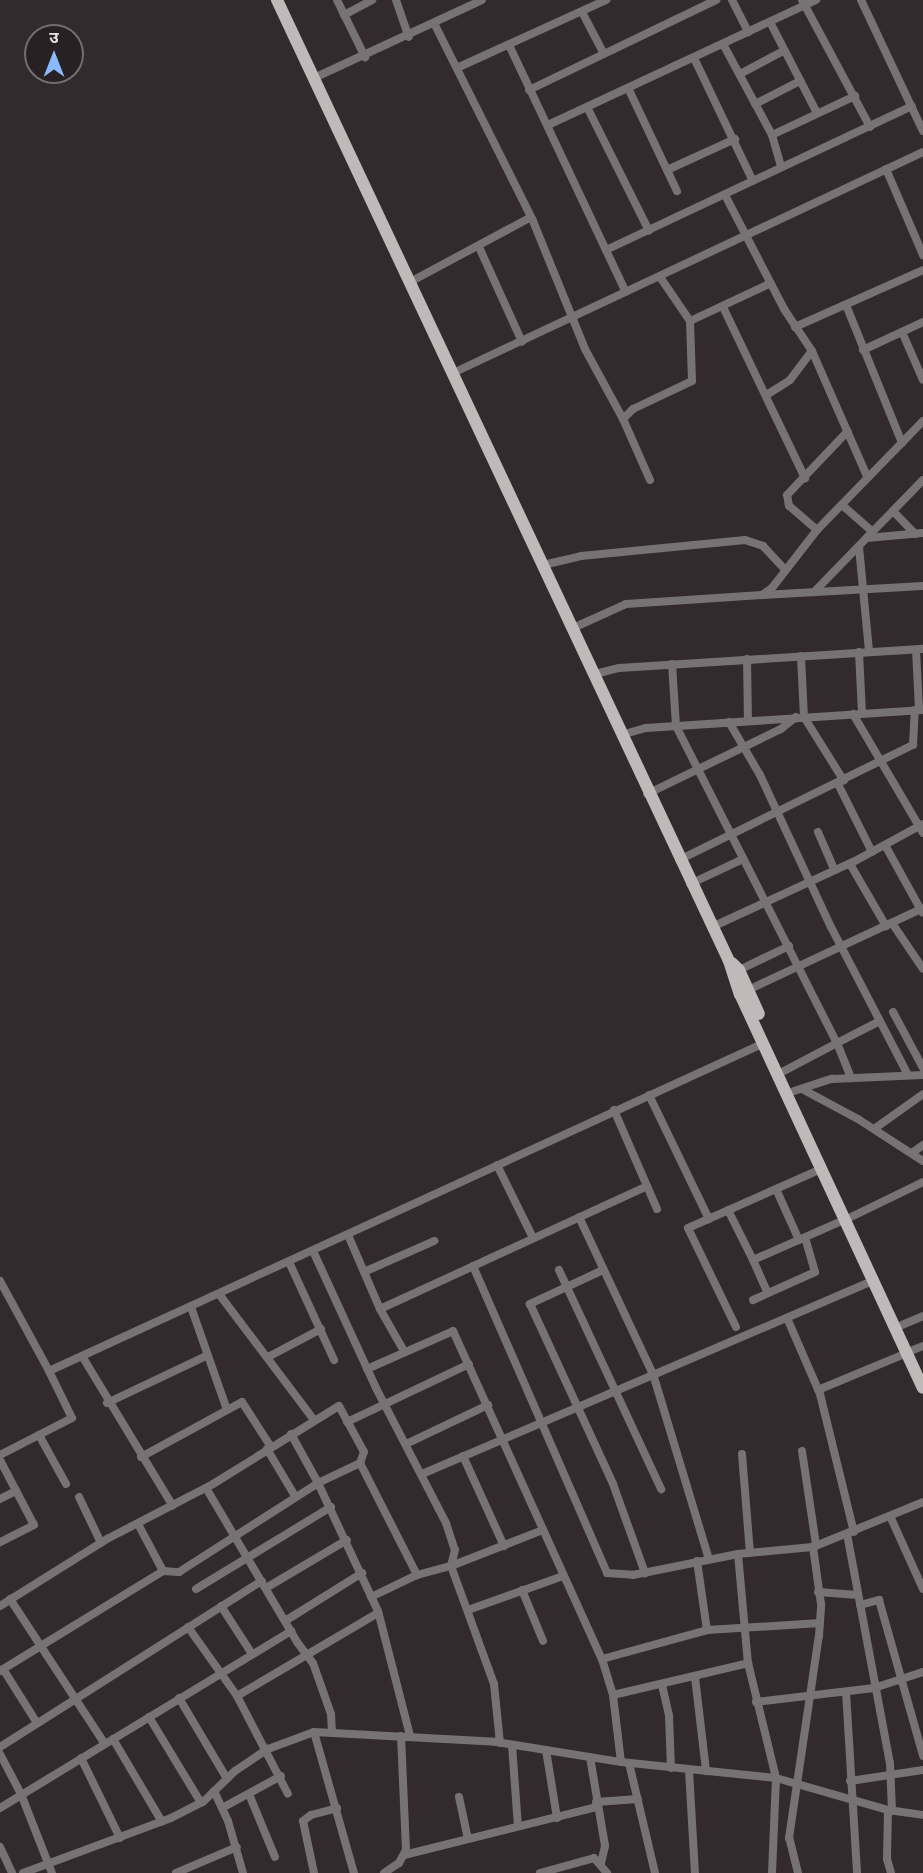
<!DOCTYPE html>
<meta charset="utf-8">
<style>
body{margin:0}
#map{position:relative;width:923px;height:1873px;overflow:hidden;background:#322a2d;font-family:"Work Sans","Noto Sans Devanagari",sans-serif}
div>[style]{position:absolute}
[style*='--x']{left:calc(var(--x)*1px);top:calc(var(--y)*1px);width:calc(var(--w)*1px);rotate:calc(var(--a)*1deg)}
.street>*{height:8px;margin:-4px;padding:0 4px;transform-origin:4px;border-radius:4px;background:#777273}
.primary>*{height:12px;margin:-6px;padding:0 6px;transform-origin:6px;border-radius:6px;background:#c1b8b9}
span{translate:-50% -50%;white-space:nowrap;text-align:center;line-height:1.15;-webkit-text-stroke:5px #282124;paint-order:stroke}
.north{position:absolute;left:24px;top:24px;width:60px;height:60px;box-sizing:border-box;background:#282124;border:2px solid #746e70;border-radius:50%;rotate:0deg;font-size:16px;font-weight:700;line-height:24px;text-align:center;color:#e6e1e3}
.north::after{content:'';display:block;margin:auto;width:21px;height:27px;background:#8abafc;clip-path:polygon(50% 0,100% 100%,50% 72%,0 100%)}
</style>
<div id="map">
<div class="street">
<div style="--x:337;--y:0;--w:64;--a:63.8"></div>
<div style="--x:396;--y:0;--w:39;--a:71"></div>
<div style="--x:732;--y:0;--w:36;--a:63"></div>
<div style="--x:802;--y:0;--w:144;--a:61.8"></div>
<div style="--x:861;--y:0;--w:145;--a:64.7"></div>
<div style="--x:582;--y:12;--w:47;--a:62.4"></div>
<div style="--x:344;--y:15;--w:32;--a:-28"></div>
<div style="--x:770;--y:22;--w:102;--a:62.7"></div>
<div style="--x:434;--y:23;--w:221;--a:63.4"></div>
<div style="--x:533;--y:221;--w:138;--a:67.9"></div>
<div style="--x:585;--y:349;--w:80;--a:61.5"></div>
<div style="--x:723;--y:44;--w:103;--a:61.7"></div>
<div style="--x:772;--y:135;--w:33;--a:74"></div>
<div style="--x:509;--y:45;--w:273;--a:64.7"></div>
<div style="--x:694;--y:58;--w:136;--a:64.4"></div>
<div style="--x:459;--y:67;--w:162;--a:-24.5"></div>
<div style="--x:740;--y:74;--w:49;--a:-28.1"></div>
<div style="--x:314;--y:78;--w:185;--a:-24.9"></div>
<div style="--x:529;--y:90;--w:208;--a:-25.7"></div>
<div style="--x:629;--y:90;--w:112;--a:64.6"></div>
<div style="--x:755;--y:104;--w:51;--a:-27.1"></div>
<div style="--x:588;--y:109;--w:136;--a:63.4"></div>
<div style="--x:548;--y:125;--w:296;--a:-25"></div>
<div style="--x:772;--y:135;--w:92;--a:-25.2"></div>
<div style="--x:886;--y:169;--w:94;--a:66.7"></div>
<div style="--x:667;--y:170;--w:75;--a:-24.5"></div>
<div style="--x:725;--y:195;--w:128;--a:62.6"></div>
<div style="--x:784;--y:309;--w:50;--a:56.3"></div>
<div style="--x:812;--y:351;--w:137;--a:66.3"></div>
<div style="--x:479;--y:247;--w:104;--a:65.6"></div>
<div style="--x:606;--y:250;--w:338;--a:-25.2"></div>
<div style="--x:660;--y:277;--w:53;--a:55.7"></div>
<div style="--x:690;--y:321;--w:89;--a:-25.1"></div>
<div style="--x:410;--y:282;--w:137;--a:-28.2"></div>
<div style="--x:846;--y:305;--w:149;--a:67.9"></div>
<div style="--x:723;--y:307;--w:190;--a:64.4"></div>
<div style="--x:795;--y:327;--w:140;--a:-24"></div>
<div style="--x:902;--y:332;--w:52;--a:66.4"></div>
<div style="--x:863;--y:350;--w:66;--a:-25"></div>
<div style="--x:453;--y:373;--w:519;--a:-25.18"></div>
<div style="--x:768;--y:394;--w:26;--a:-32"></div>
<div style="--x:790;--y:380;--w:36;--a:-53"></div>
<div style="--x:650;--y:480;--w:67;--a:-113.9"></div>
<div style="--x:623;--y:419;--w:14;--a:-45"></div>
<div style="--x:633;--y:409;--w:65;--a:-25.4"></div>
<div style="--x:692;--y:381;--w:60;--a:-91.9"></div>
<div style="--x:842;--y:505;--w:41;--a:41.1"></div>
<div style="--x:893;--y:511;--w:32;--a:46"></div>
<div style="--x:817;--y:530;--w:37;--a:-139"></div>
<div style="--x:789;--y:506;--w:11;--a:-100"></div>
<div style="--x:787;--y:495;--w:88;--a:-46.4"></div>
<div style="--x:867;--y:538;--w:56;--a:-5.1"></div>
<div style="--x:859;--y:547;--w:104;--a:84.5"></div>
<div style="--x:543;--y:565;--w:39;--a:-13"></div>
<div style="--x:581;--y:556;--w:165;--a:-5.6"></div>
<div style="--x:745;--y:540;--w:19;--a:18"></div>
<div style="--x:763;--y:546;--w:33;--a:47"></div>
<div style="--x:814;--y:592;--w:156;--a:-45.8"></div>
<div style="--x:763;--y:595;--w:160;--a:-3.2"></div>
<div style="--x:573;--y:628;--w:58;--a:-24.4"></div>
<div style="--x:626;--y:604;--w:136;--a:-3.8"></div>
<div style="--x:762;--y:595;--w:12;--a:-35"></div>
<div style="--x:772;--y:588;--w:73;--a:-52.2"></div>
<div style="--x:817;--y:530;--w:152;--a:-45.8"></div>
<div style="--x:916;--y:650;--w:60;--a:87.1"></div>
<div style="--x:859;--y:652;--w:61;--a:87.2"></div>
<div style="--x:801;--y:656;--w:61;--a:87.2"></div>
<div style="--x:804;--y:717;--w:75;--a:58"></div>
<div style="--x:747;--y:659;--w:61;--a:89.1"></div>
<div style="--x:672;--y:664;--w:62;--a:86.3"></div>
<div style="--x:676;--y:726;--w:356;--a:63.1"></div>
<div style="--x:837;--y:1043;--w:48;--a:-27.1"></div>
<div style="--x:595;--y:674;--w:25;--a:-14"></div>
<div style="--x:619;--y:668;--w:305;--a:-3.6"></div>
<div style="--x:853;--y:714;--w:138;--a:59.5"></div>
<div style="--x:729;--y:722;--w:61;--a:59.7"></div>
<div style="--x:760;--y:775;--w:168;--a:65"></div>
<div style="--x:831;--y:927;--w:167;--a:62.5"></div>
<div style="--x:621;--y:735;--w:26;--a:-16"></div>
<div style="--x:646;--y:728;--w:278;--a:-3.7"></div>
<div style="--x:838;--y:784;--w:76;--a:63.4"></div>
<div style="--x:647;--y:794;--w:149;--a:-25.9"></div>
<div style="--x:781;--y:729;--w:19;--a:-39"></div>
<div style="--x:818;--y:832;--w:40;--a:66.6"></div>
<div style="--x:885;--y:845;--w:77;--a:61.1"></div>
<div style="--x:679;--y:860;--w:261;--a:-26.2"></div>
<div style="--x:913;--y:745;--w:35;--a:-87"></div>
<div style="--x:850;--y:864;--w:72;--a:59.9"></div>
<div style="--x:690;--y:884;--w:59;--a:-25.3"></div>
<div style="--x:892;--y:923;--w:55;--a:56"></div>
<div style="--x:712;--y:927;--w:157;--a:-24.8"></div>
<div style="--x:855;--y:861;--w:77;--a:-28.6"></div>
<div style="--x:735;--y:972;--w:60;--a:-25.7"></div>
<div style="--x:748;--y:990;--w:193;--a:-25.1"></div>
<div style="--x:893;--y:1012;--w:64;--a:61.8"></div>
<div style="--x:784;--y:1071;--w:60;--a:-27.8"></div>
<div style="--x:837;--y:1043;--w:38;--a:68"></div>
<div style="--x:802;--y:1089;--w:64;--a:28.2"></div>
<div style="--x:858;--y:1119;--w:77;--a:32.9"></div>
<div style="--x:794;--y:1091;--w:40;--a:-18"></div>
<div style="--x:832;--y:1079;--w:91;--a:-2.5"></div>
<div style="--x:649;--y:1095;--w:138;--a:64.2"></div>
<div style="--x:614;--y:1110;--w:108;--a:66.5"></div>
<div style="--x:874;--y:1129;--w:60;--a:-35.5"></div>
<div style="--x:912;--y:1153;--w:14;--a:-36"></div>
<div style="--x:497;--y:1165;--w:81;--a:63.7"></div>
<div style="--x:776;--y:1189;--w:56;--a:65.7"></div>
<div style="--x:728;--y:1210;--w:56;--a:63.4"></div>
<div style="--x:753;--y:1260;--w:99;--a:-23.7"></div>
<div style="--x:579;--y:1217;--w:174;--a:64.8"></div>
<div style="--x:653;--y:1374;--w:193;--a:73.2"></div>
<div style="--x:851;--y:1217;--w:80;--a:-25.9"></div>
<div style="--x:348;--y:1235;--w:81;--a:66.6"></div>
<div style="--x:380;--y:1309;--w:48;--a:60.3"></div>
<div style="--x:313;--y:1251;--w:151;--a:65.3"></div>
<div style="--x:376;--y:1388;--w:152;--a:62.6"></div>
<div style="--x:446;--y:1523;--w:28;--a:72"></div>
<div style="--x:455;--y:1550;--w:16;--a:104"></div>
<div style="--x:451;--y:1566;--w:99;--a:-21.4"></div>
<div style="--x:753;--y:1260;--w:36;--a:66"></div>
<div style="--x:289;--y:1262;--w:108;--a:65.3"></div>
<div style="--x:473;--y:1266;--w:335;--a:66.4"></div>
<div style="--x:607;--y:1573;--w:26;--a:4"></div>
<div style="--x:633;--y:1575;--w:107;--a:-11.3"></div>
<div style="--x:738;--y:1554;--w:75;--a:-5.3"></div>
<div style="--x:813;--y:1547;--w:119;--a:-22.2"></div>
<div style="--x:559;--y:1270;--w:242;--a:65"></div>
<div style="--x:603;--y:1270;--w:81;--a:155"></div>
<div style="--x:530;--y:1304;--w:198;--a:65.2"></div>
<div style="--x:613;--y:1484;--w:95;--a:70.2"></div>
<div style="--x:364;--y:1272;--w:77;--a:-23.9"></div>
<div style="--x:0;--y:1281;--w:102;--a:61.4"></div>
<div style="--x:49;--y:1371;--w:787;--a:-24.64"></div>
<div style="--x:219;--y:1294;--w:158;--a:53"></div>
<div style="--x:753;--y:1300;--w:68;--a:-24.3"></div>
<div style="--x:815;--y:1272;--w:36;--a:-106"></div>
<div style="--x:191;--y:1307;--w:109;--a:70.7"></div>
<div style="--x:380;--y:1309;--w:294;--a:-24.7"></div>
<div style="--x:787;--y:1318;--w:83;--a:66.5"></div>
<div style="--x:820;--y:1394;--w:142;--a:76.2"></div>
<div style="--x:902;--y:1325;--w:23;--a:-23"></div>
<div style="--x:736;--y:1327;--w:110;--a:-115.9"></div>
<div style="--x:688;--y:1228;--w:145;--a:-23.9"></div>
<div style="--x:913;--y:1350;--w:11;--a:-22"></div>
<div style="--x:82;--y:1356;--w:175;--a:58.8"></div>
<div style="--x:268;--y:1357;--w:60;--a:-27.8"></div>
<div style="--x:367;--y:1369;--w:94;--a:-23.8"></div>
<div style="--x:453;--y:1331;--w:360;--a:65.6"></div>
<div style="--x:602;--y:1659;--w:38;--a:73"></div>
<div style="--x:613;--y:1695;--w:67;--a:83.2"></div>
<div style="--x:818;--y:1390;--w:96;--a:-22.6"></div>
<div style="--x:107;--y:1403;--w:110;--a:-25.4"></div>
<div style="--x:347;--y:1422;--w:135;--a:-25.4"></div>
<div style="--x:291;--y:1434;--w:56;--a:61.1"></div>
<div style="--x:318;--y:1483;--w:47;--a:-25.5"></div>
<div style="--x:39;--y:1435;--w:56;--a:61.1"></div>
<div style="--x:406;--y:1444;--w:91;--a:-25.4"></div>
<div style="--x:267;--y:1449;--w:55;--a:59.2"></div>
<div style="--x:802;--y:1451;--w:95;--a:81.5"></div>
<div style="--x:742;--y:1454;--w:99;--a:85.4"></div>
<div style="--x:0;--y:1455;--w:81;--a:-27.2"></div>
<div style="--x:72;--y:1418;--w:52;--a:-116.1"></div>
<div style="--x:463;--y:1456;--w:99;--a:65.5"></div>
<div style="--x:141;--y:1457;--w:115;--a:-28.6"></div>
<div style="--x:242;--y:1402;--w:54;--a:57.2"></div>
<div style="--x:0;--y:1460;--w:73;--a:62.4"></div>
<div style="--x:34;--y:1525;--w:38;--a:153"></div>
<div style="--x:422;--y:1474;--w:490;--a:-23.2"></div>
<div style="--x:206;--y:1488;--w:179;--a:59.4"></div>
<div style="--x:297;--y:1642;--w:26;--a:53"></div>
<div style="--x:313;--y:1663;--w:54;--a:70.6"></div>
<div style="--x:331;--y:1714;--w:18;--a:87"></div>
<div style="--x:79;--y:1497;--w:51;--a:64.4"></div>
<div style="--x:0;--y:1499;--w:18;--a:-27"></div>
<div style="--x:890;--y:1516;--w:80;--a:65.7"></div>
<div style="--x:847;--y:1534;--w:233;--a:79.4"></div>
<div style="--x:890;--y:1763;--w:48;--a:87.6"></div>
<div style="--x:738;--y:1554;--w:109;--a:84.8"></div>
<div style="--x:748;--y:1663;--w:118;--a:76.3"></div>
<div style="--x:776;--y:1778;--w:95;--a:92.4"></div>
<div style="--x:697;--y:1561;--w:70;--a:81.8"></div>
<div style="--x:163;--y:1571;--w:16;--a:4"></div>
<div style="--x:179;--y:1572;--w:165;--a:-32.6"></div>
<div style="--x:318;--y:1483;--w:141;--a:64.9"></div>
<div style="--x:378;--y:1611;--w:129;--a:75.6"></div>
<div style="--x:266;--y:1588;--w:94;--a:-30.7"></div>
<div style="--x:196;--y:1589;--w:158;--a:-31.3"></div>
<div style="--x:522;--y:1590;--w:55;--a:67.6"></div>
<div style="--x:818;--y:1592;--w:40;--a:4.3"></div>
<div style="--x:371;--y:1597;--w:51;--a:-25.6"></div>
<div style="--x:417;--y:1575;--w:35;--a:-15"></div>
<div style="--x:451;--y:1566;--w:126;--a:70"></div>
<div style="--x:494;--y:1684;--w:59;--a:84.2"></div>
<div style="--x:10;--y:1599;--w:173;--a:56.8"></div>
<div style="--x:860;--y:1605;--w:20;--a:-15"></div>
<div style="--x:879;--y:1600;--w:162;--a:74.2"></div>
<div style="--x:0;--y:1606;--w:126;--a:-32.1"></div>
<div style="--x:107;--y:1539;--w:119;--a:-27.4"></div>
<div style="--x:213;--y:1484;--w:148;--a:-31.8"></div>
<div style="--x:339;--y:1406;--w:52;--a:61.5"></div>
<div style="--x:364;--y:1452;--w:12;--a:110"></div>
<div style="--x:360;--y:1463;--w:126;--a:63"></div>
<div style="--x:221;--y:1606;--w:57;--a:57.1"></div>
<div style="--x:468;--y:1610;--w:101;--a:-19.7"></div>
<div style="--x:285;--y:1621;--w:91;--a:-31.9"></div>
<div style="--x:188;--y:1627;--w:85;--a:54.6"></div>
<div style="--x:237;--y:1696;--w:110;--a:62.5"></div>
<div style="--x:602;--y:1659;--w:109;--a:-15.4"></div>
<div style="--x:707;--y:1630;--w:113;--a:-3.5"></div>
<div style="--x:3;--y:1669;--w:64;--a:57.8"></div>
<div style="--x:0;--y:1671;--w:191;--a:-31.5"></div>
<div style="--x:163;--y:1571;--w:53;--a:-118"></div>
<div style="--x:695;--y:1677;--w:95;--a:83.3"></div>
<div style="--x:662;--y:1685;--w:32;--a:77"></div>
<div style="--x:669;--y:1716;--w:52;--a:87.8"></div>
<div style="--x:846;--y:1692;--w:181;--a:86.5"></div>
<div style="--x:613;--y:1695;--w:139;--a:-13.3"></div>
<div style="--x:237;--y:1696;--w:164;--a:-30.5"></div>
<div style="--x:179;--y:1698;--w:94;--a:59.3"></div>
<div style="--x:756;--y:1702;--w:119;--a:-6.8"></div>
<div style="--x:874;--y:1688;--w:52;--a:-18.1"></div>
<div style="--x:149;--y:1717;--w:100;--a:58.8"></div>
<div style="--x:314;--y:1732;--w:147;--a:74.2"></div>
<div style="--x:113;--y:1739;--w:96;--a:59.4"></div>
<div style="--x:512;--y:1745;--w:81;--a:85.8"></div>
<div style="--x:0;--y:1747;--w:310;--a:-32.4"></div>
<div style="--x:546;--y:1750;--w:69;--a:80.8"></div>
<div style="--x:0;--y:1754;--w:45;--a:62.3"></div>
<div style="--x:21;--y:1794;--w:85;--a:68.6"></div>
<div style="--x:590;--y:1757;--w:90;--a:80.4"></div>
<div style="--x:605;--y:1846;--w:18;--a:103"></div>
<div style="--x:81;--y:1758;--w:89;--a:64"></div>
<div style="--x:629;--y:1763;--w:113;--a:76.7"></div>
<div style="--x:689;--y:1770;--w:103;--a:86.7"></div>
<div style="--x:850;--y:1781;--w:74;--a:-8.6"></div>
<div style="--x:214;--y:1791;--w:33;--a:65"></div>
<div style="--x:228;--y:1821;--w:54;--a:73.9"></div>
<div style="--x:249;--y:1794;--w:68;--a:67.6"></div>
<div style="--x:459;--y:1797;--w:43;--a:77.9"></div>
<div style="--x:596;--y:1802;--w:42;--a:-4.1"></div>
<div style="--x:0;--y:1808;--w:341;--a:-31.3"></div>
<div style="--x:222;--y:1808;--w:67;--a:-28.5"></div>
<div style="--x:888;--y:1810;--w:49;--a:91.2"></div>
<div style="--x:887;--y:1859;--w:15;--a:74"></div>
<div style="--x:0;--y:1847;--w:29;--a:65"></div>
<div style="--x:404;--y:1855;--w:199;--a:-14"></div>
<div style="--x:23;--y:1873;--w:158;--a:-20.4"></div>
<div style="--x:171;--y:1818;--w:36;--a:-27"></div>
<div style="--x:203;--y:1802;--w:45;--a:-44.1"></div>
<div style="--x:235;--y:1771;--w:40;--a:-34"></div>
<div style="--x:268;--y:1749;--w:49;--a:-20.3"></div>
<div style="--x:314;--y:1732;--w:182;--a:3.1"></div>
<div style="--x:496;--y:1742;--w:127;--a:9.1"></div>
<div style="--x:621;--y:1762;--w:156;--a:5.9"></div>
<div style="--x:776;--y:1778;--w:116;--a:15.9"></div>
<div style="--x:888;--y:1810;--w:35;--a:8"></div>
<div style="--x:176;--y:1873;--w:66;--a:-23.1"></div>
<div style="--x:314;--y:1873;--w:53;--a:-101.9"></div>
<div style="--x:303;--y:1821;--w:10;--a:-37"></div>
<div style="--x:311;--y:1815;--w:27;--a:-15"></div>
<div style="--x:384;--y:1873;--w:18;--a:-34"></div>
<div style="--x:399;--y:1863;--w:15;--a:-62"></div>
<div style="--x:406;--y:1850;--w:114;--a:-92.5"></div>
<div style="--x:540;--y:1873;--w:56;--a:-15.5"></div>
<div style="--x:594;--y:1858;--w:20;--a:49"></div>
<div style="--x:798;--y:1873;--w:36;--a:-104"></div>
<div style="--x:789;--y:1838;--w:204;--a:-81.6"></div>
<div style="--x:819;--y:1636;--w:32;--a:-86"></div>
<div style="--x:821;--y:1604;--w:58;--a:-98"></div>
</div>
<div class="primary">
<div style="--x:277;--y:0;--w:1062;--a:64.81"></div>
<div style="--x:729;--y:961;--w:35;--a:72"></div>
<div style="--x:740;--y:994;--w:434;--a:65.1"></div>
<div style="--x:732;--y:963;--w:10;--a:45"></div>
<div style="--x:739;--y:970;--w:48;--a:65.6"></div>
</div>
<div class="north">उ</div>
</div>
